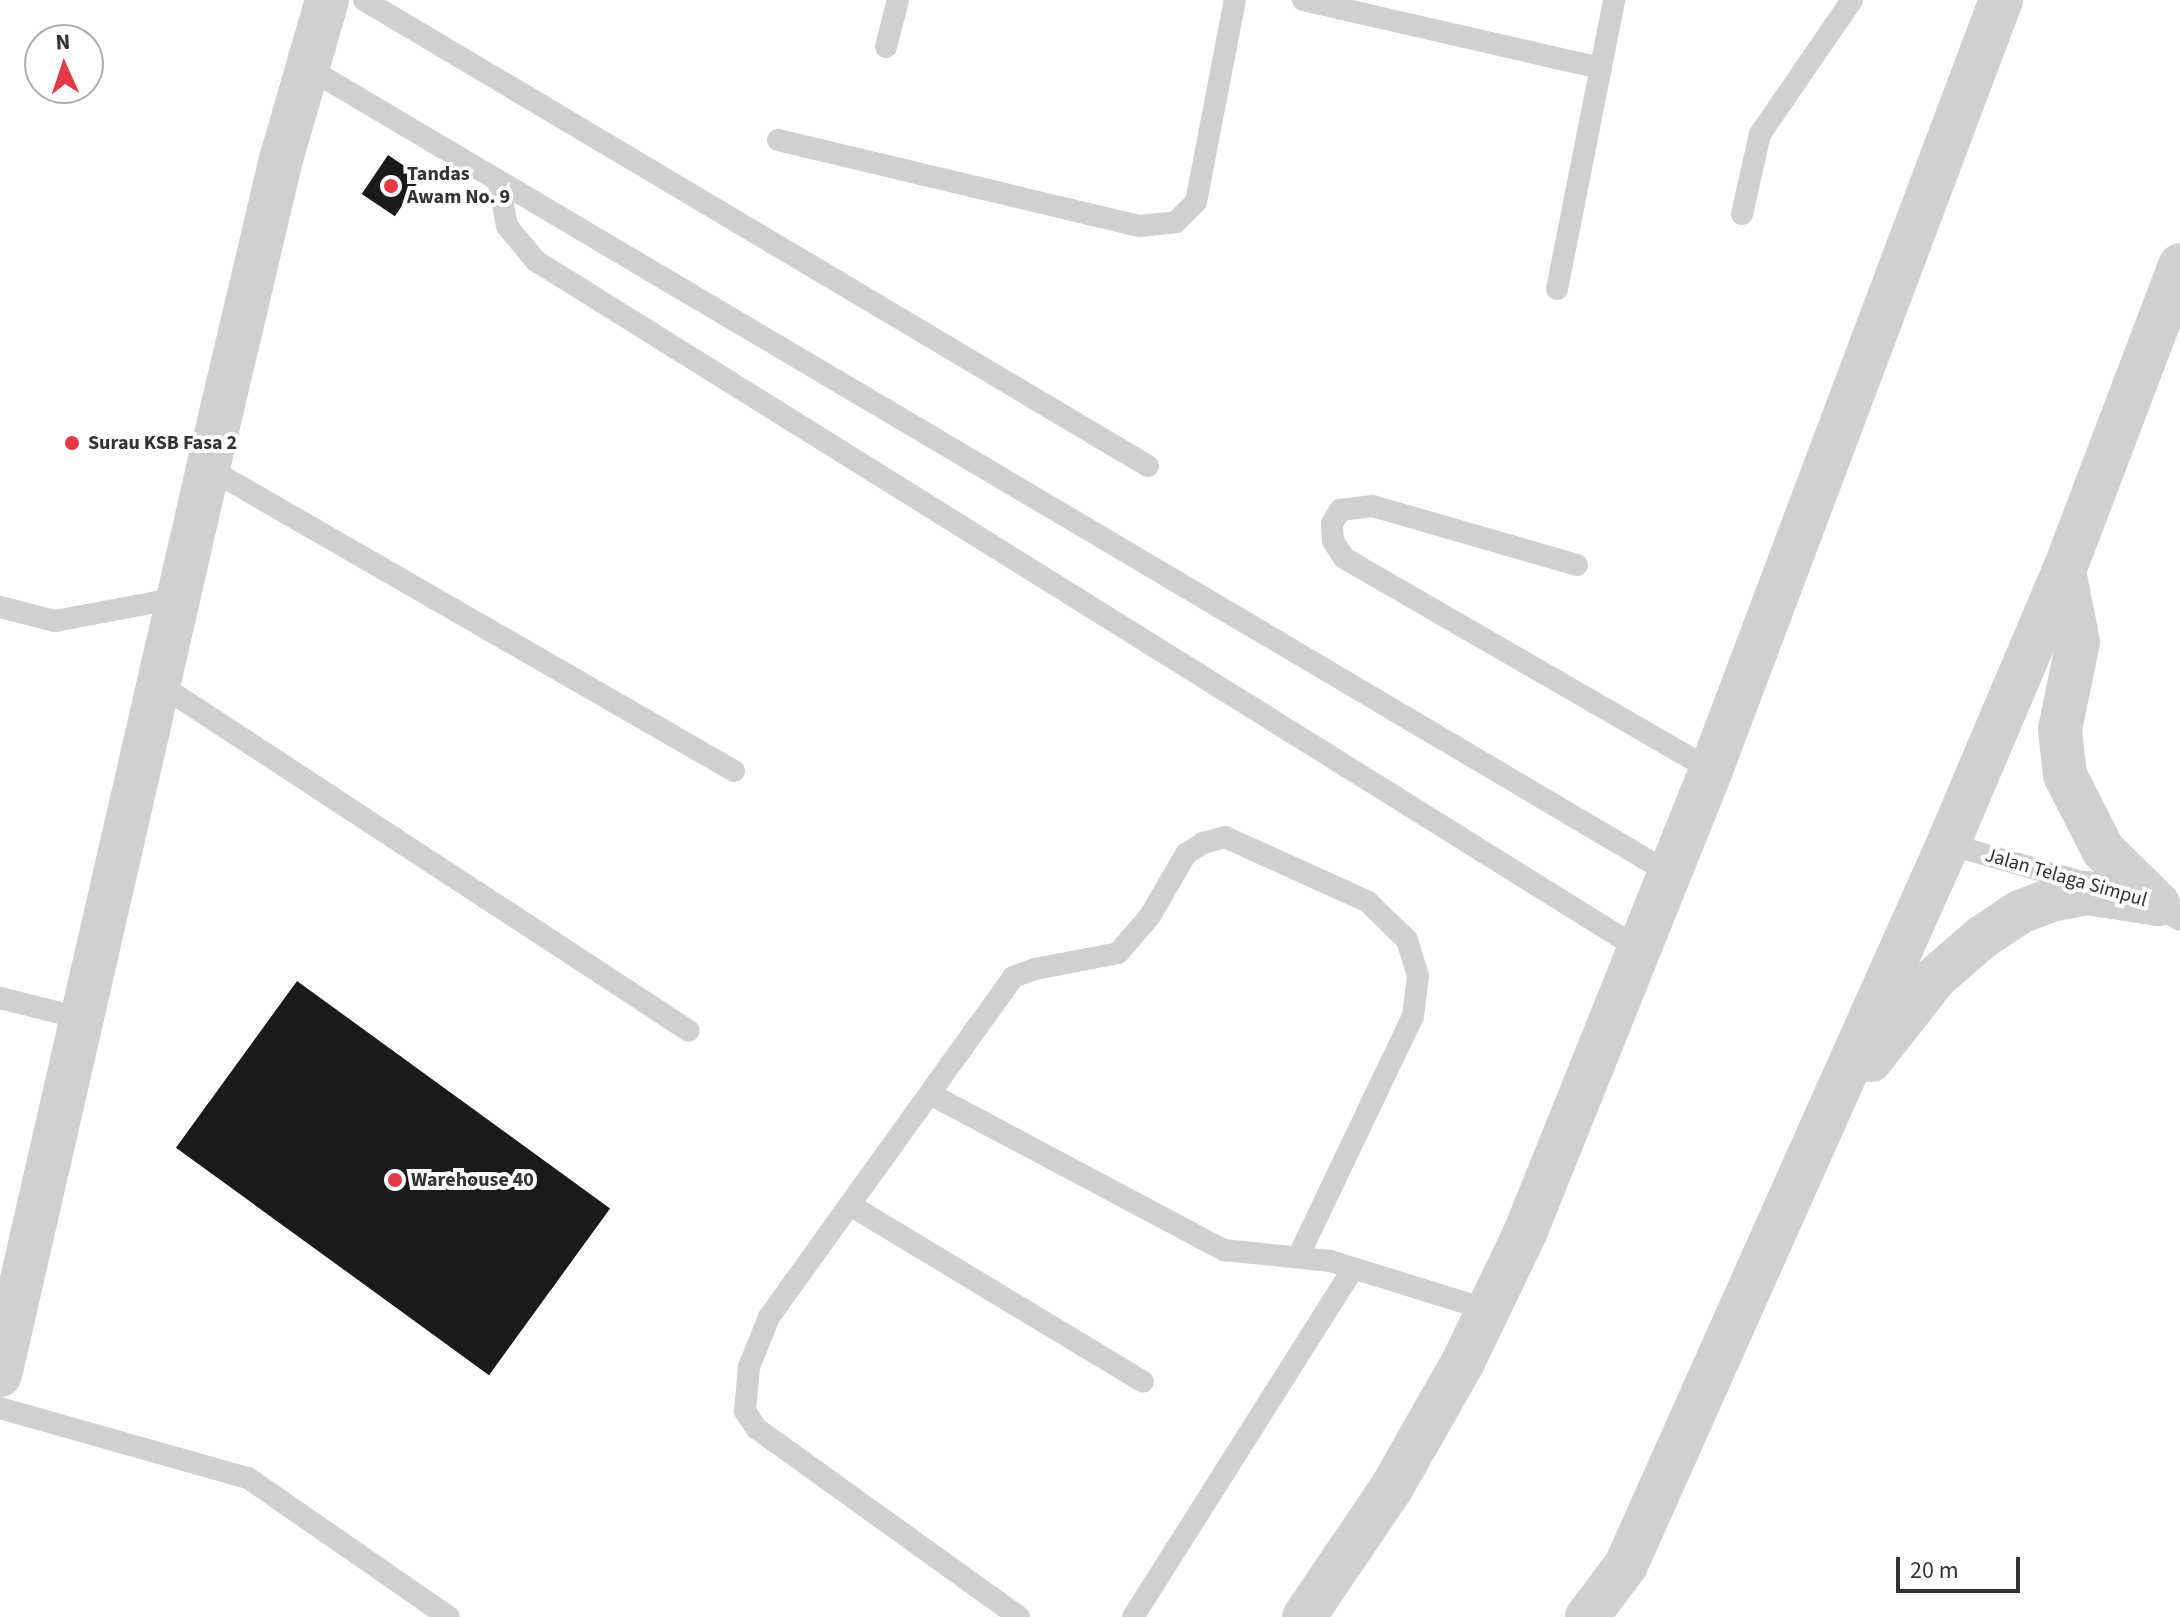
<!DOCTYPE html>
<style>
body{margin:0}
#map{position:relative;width:2180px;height:1617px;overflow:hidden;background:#fff;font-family:"Source Sans 3",sans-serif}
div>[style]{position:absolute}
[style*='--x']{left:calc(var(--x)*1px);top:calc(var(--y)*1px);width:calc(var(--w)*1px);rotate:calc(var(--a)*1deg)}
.building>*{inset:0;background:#1a1a1a;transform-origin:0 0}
.service>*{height:22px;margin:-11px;padding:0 11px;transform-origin:11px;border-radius:11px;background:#d0d0d0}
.minor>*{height:44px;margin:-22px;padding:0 22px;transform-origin:22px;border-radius:22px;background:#d0d0d0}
.dots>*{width:22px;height:22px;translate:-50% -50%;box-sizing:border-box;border:4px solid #fff;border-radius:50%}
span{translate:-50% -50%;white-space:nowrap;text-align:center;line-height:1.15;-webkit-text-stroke:8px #fff;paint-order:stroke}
.poi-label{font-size:20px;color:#333;font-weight:700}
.left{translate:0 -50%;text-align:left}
.street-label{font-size:20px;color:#333}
.north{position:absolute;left:24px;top:24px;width:80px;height:80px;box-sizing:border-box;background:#fff;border:2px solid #adadad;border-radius:50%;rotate:357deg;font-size:22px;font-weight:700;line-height:32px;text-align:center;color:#333}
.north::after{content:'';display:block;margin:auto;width:28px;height:36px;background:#e63946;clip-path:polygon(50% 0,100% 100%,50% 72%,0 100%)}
.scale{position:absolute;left:1896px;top:1557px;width:124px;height:36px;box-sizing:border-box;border:4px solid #333;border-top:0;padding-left:10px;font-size:24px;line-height:28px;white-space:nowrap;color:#333;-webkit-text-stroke:6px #fff;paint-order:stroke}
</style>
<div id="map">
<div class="building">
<div style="left:388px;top:155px;width:40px;height:47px;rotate:34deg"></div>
<div style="left:297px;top:981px;width:387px;height:206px;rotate:36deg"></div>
</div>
<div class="service">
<div style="--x:364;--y:0;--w:912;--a:30.73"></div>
<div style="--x:1303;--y:0;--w:306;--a:12.9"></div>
<div style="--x:886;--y:47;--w:49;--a:-75.7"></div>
<div style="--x:308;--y:68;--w:1581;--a:30.6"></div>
<div style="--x:778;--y:140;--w:372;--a:13.4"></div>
<div style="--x:1140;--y:226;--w:36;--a:-6"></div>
<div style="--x:1176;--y:222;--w:28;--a:-45"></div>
<div style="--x:1196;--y:202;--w:206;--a:-79.1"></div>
<div style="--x:499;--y:183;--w:44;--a:79.5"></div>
<div style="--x:507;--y:226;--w:45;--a:50.4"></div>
<div style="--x:536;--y:261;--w:1300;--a:31.95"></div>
<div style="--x:1742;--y:214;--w:82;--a:-77.3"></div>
<div style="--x:1760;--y:134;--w:163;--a:-55.5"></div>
<div style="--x:1557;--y:289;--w:295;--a:-78.8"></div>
<div style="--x:208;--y:468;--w:607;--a:29.94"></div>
<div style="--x:1577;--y:565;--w:212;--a:-163.9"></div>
<div style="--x:1373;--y:506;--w:33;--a:173"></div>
<div style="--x:1340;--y:510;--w:16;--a:120"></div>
<div style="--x:1332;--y:524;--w:17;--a:87"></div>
<div style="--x:1333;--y:541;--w:20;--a:57"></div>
<div style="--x:1344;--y:558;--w:424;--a:30"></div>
<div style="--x:0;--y:607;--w:57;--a:14.3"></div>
<div style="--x:55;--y:621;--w:125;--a:-10.6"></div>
<div style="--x:159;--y:684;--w:633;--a:33.21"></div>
<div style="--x:1948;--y:844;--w:142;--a:15.9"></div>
<div style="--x:2149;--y:902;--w:36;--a:30"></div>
<div style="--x:0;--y:998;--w:82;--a:14"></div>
<div style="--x:932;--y:1095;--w:331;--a:28"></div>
<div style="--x:1224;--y:1250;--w:107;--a:5.9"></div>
<div style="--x:1330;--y:1261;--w:165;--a:17.2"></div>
<div style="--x:850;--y:1205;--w:342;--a:31.1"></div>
<div style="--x:0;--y:1408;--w:258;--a:15.8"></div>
<div style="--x:248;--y:1478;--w:244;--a:34.7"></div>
<div style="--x:1019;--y:1617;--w:322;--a:-144.3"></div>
<div style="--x:757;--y:1429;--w:22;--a:-124"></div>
<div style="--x:745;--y:1411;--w:44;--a:-84.8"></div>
<div style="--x:749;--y:1367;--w:54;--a:-68.2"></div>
<div style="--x:769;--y:1317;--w:418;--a:-54.3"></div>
<div style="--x:1013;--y:977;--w:23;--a:-20"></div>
<div style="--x:1035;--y:969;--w:85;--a:-10.9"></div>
<div style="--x:1118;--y:953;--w:49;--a:-49.1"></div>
<div style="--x:1150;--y:916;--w:72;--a:-59.9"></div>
<div style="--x:1186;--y:854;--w:20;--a:-33"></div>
<div style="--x:1203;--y:843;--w:23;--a:-15"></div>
<div style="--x:1225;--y:837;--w:157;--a:24.4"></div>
<div style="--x:1368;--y:902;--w:54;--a:44.3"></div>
<div style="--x:1407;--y:940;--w:38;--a:73"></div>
<div style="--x:1418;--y:976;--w:40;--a:97.1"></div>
<div style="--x:1413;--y:1016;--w:267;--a:115.5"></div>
<div style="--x:1133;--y:1617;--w:413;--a:-57.7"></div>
</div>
<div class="minor">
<div style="--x:2064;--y:571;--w:72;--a:78.8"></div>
<div style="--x:2078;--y:642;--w:89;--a:101.7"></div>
<div style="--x:2060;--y:729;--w:46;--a:83.8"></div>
<div style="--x:2065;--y:775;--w:84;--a:63.1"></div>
<div style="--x:2103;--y:850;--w:77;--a:44.5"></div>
<div style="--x:1871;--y:1060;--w:104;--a:-52"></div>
<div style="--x:1935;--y:978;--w:61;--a:-41"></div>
<div style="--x:1981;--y:938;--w:47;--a:-33.7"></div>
<div style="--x:2020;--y:912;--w:33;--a:-21"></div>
<div style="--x:2051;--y:900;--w:37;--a:-11"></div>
<div style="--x:2087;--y:893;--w:72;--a:8.8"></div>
<div style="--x:0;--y:1375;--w:931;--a:-77.08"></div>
<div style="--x:208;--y:468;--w:321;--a:-76.7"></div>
<div style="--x:282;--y:156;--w:162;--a:-73.9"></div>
<div style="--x:1304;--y:1617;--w:157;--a:-55.9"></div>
<div style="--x:1392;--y:1487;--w:144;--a:-60.4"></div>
<div style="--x:1463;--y:1362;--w:143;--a:-64.3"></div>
<div style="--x:1525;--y:1233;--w:499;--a:-68.1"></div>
<div style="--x:1711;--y:770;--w:823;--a:-69.36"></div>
<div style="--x:1587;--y:1617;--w:65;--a:-53.1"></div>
<div style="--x:1626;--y:1565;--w:790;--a:-65.93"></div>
<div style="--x:1948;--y:844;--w:297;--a:-67"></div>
<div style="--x:2064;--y:571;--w:327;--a:-69.2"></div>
</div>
<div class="dots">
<div style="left:391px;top:186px;background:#e63946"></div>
<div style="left:72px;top:443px;background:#e63946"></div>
<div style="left:395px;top:1180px;background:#e63946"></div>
</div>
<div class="poi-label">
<span class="left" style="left:407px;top:186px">Tandas<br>Awam No. 9</span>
<span class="left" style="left:88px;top:443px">Surau KSB Fasa 2</span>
<span class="left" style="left:411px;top:1180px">Warehouse 40</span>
</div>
<div class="street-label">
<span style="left:2066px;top:878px;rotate:16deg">Jalan Telaga Simpul</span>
</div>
<div class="north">N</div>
<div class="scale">20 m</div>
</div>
